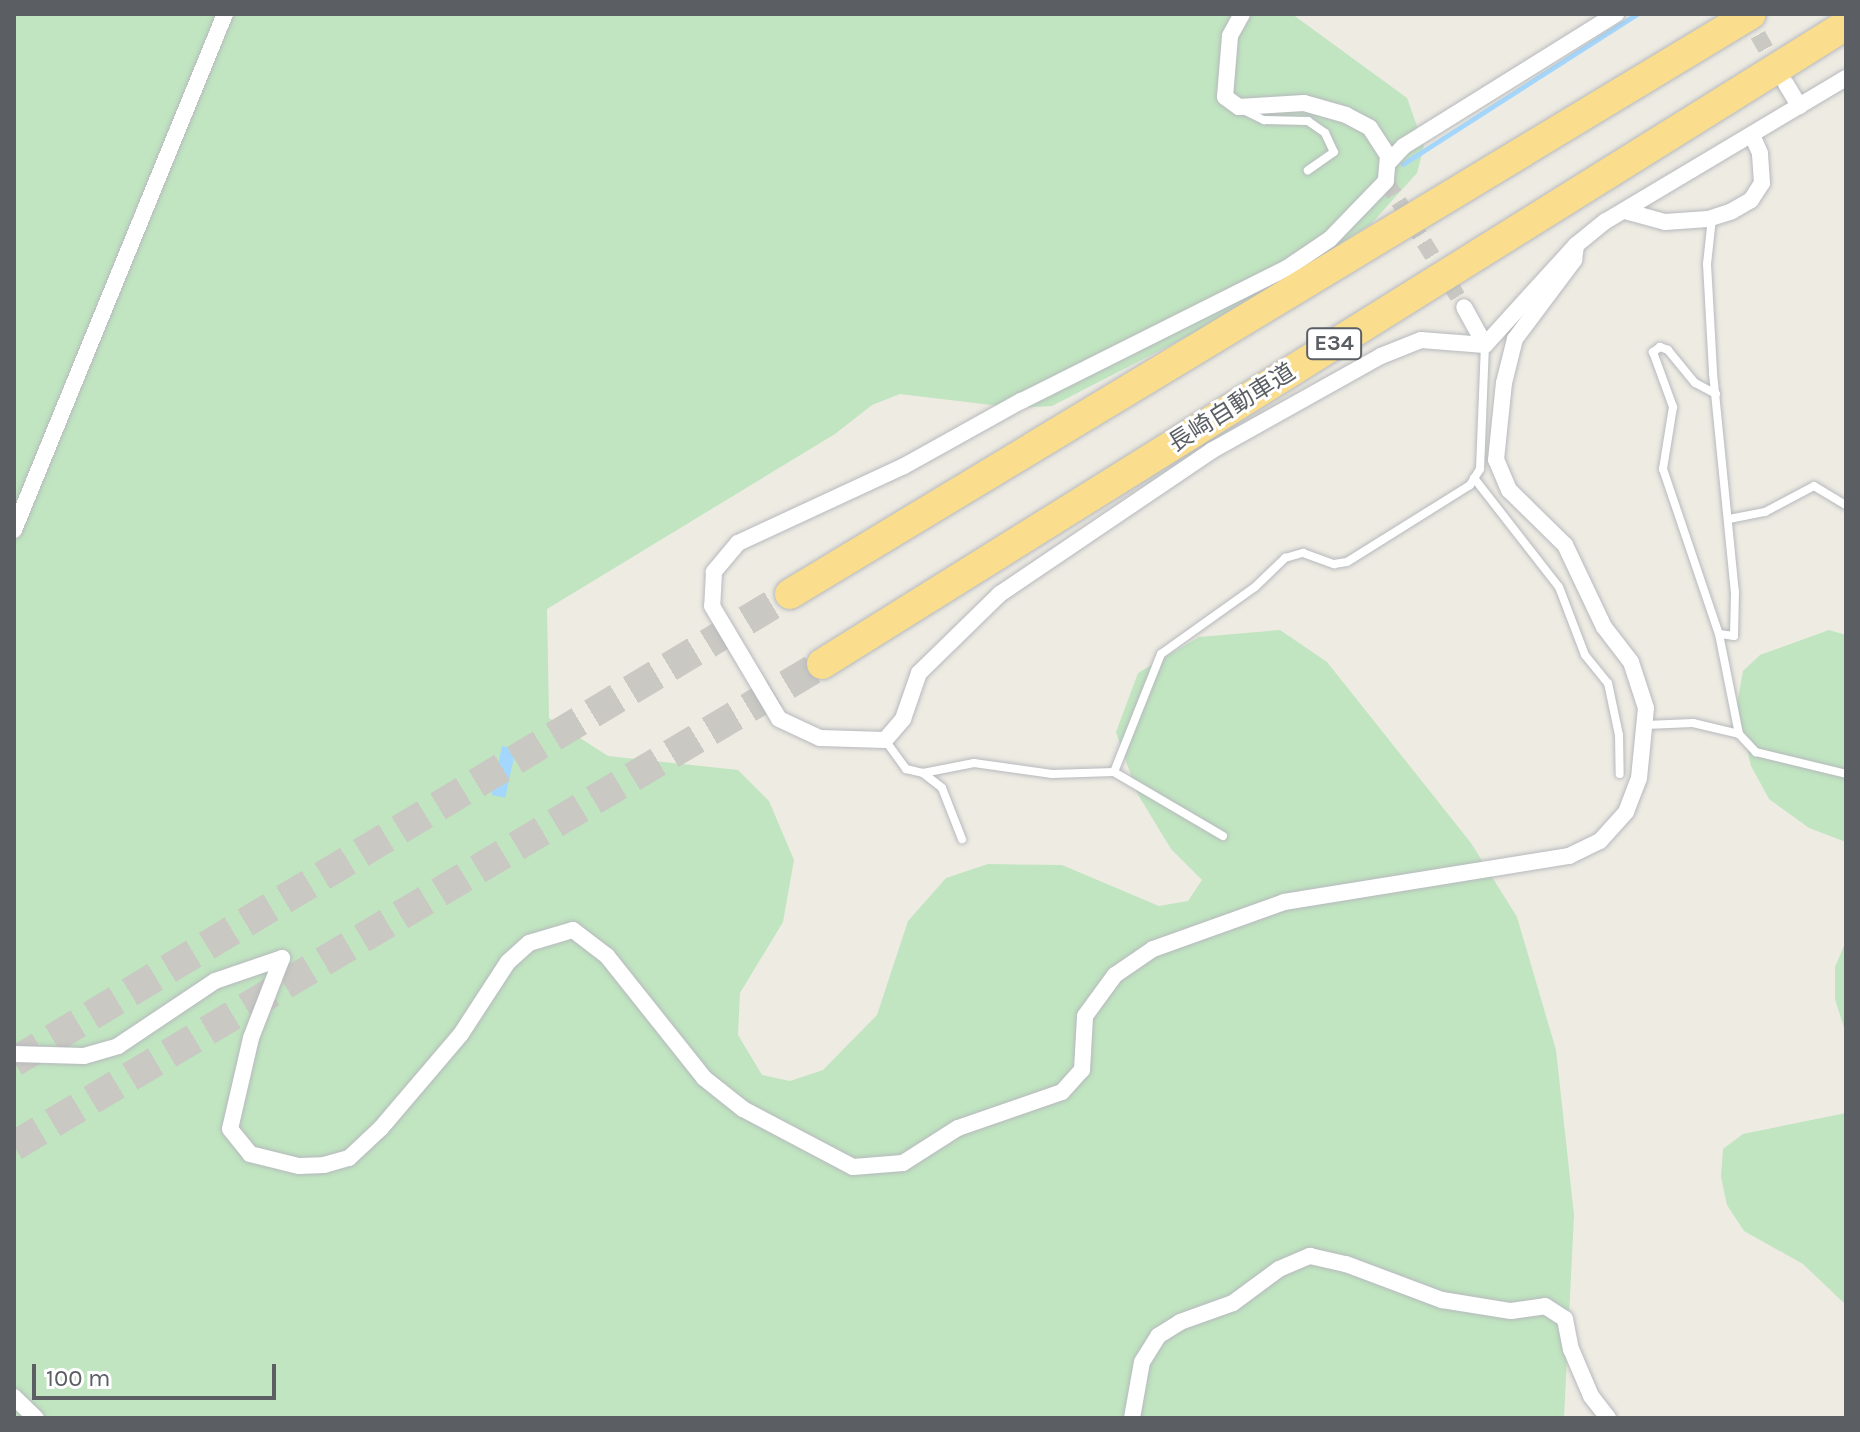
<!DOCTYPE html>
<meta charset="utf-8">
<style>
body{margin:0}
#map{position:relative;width:1860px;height:1432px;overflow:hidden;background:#eeebe3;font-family:Karla,"Noto Sans JP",sans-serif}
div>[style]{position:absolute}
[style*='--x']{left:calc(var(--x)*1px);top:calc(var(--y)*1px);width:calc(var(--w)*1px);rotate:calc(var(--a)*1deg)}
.green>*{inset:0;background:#c0e5c0}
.water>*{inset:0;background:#a4d7fd;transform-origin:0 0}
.stream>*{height:5px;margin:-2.5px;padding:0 2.5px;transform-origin:2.5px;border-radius:2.5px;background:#a4d7fd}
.street-tunnel>*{height:16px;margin-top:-8px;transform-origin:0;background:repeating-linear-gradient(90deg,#c9c8c3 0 16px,transparent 0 24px)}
.highway-tunnel>*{height:30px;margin-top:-15px;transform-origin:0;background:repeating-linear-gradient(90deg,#c9c8c3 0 30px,transparent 0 45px)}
.roads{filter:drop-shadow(0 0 2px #b6b9bd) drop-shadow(0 0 2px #b6b9bd)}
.lane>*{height:8px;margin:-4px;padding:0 4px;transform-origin:4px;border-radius:4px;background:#fff}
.street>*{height:16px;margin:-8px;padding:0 8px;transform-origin:8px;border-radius:8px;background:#fff}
.highway>*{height:30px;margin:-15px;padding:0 15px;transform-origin:15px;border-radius:15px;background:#fade8e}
span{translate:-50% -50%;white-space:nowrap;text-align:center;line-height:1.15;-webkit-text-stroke:6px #fff;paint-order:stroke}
.shield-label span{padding:2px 6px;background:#fff;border:2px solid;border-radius:6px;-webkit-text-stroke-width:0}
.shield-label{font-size:22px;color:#5b5f64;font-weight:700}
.street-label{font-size:24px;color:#5b5f64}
.frame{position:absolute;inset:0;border:16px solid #5b5f64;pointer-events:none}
.scale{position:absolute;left:32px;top:1364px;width:244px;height:36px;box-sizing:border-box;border:4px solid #5b5f64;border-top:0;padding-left:10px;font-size:24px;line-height:28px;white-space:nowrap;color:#5b5f64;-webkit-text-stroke:6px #fff;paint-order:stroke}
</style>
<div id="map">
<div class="green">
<div style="clip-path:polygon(14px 14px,1292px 14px,1407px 98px,1424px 146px,1417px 173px,1371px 224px,1223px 318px,1052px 406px,1016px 408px,900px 394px,872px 405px,835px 434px,547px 609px,549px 718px,608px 756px,738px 770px,769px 801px,794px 860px,783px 922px,740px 993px,738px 1035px,762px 1075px,790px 1081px,823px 1070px,877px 1015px,908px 921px,946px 878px,988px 864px,1062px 865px,1159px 906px,1188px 901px,1202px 880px,1171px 849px,1137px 793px,1116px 732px,1138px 673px,1199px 637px,1280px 630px,1327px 662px,1471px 843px,1517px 917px,1556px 1050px,1574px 1215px,1564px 1418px,14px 1418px)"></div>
<div style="clip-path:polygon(1829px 630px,1846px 635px,1846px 842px,1809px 828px,1769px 799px,1751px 766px,1737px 705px,1743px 671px,1760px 655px)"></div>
<div style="clip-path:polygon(1846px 941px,1846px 1034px,1835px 999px,1835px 967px)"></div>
<div style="clip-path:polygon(1846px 1113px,1846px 1305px,1803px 1264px,1744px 1231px,1727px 1205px,1721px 1177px,1723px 1149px,1743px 1134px)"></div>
</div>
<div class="water">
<div style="left:502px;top:746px;width:14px;height:50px;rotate:12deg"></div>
</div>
<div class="stream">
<div style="--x:1403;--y:164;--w:278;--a:-32.7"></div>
</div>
<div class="street-tunnel">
<div style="--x:1746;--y:14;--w:67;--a:60.4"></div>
<div style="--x:1386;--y:181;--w:148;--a:58.2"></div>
</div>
<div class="highway-tunnel">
<div style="--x:14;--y:1062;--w:906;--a:-31.09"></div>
<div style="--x:14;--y:1146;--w:941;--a:-30.82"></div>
</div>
<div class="roads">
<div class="lane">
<div style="--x:1239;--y:108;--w:28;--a:26"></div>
<div style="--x:1264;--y:120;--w:44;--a:1.3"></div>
<div style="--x:1308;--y:121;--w:21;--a:35"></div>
<div style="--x:1325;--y:133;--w:21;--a:65"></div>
<div style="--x:1334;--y:152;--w:32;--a:145"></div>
<div style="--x:1712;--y:218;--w:46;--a:96.2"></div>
<div style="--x:1707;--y:264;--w:109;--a:86.8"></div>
<div style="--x:1713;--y:373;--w:220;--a:84.3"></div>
<div style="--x:1735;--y:592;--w:44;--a:91.3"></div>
<div style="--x:1734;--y:636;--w:15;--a:-172"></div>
<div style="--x:1719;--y:634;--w:102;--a:78.7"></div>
<div style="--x:1739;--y:734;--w:25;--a:47"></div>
<div style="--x:1756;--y:752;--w:93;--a:13.7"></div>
<div style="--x:1716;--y:394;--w:24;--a:-152"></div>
<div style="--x:1695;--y:383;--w:43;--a:-129.3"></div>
<div style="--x:1668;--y:350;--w:9;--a:-159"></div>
<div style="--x:1660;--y:347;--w:9;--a:144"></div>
<div style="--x:1653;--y:352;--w:59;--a:70"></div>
<div style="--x:1673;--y:407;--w:63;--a:99.2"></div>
<div style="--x:1663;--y:469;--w:174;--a:71.3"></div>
<div style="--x:1474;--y:478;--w:138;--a:52.1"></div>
<div style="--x:1559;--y:587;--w:73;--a:69.1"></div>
<div style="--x:1585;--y:655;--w:36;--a:51"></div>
<div style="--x:1608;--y:683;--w:53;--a:78.1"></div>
<div style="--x:1619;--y:735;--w:39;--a:89"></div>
<div style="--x:1729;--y:519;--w:37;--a:-11"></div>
<div style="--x:1765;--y:512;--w:55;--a:-28"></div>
<div style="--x:1814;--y:486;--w:37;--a:31"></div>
<div style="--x:1646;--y:725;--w:47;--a:-2.4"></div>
<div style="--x:1693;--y:723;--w:47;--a:13.4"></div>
<div style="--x:885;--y:740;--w:36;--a:54"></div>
<div style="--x:906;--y:769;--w:17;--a:13"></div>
<div style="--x:923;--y:773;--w:52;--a:-11.1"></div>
<div style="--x:974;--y:763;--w:79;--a:8"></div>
<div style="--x:1052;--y:774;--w:62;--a:-1.8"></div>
<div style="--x:923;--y:773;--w:24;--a:38"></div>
<div style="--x:942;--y:788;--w:55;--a:68.6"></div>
<div style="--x:1223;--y:836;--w:126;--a:-149.6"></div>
<div style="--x:1114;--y:772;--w:127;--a:-68.3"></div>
<div style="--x:1161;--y:654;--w:115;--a:-35.5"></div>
<div style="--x:1255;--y:587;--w:42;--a:-44"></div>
<div style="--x:1285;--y:558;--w:19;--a:-16"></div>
<div style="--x:1303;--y:553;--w:33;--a:20"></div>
<div style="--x:1334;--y:564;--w:13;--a:-9"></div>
<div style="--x:1347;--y:562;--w:145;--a:-32"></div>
<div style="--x:1470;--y:485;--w:19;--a:-58"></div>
<div style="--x:1480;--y:469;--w:124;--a:-87.7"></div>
</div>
<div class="street">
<div style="--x:1242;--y:14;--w:25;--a:119"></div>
<div style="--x:1230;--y:36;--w:61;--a:94.7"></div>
<div style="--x:1225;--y:97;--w:17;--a:36"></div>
<div style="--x:1239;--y:107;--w:65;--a:-3.5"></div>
<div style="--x:1304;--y:103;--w:44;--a:15.9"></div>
<div style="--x:1346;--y:115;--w:27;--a:28"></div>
<div style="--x:1370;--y:128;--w:33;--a:57"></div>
<div style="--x:1388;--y:156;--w:25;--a:95"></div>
<div style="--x:1386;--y:181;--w:81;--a:134"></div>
<div style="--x:1330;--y:239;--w:52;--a:146"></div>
<div style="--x:1287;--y:268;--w:297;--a:153.4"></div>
<div style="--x:1021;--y:401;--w:134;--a:150.9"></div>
<div style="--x:904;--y:466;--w:183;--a:155.1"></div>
<div style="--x:738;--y:543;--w:38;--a:130"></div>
<div style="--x:714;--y:572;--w:34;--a:93"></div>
<div style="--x:712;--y:606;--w:131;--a:59.3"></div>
<div style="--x:779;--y:719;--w:45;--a:24.9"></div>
<div style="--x:820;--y:738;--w:65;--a:1.8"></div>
<div style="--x:885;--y:740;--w:28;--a:-49"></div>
<div style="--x:903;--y:719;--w:49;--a:-70.8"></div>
<div style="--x:919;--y:673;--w:113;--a:-44.3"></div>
<div style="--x:1000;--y:594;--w:255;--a:-34.1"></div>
<div style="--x:1211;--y:451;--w:195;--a:-29.2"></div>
<div style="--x:1381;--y:356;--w:43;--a:-21.8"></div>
<div style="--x:1421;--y:340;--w:64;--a:4.5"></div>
<div style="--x:1786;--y:84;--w:26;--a:59"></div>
<div style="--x:1388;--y:163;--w:23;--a:-47"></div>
<div style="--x:1404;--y:146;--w:250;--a:-31.9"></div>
<div style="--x:1625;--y:211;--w:41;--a:15.4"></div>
<div style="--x:1665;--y:222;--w:43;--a:-4"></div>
<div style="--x:1708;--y:219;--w:25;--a:-18"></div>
<div style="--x:1732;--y:211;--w:22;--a:-30"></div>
<div style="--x:1751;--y:200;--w:20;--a:-57"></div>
<div style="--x:1762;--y:183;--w:30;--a:-94"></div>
<div style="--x:1760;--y:153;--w:20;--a:-114"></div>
<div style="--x:1576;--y:245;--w:38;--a:-39"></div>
<div style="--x:1606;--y:221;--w:279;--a:-30.8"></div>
<div style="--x:14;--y:530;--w:557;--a:-67.76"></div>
<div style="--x:14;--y:1054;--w:70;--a:1.6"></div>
<div style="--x:84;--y:1056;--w:35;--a:-16"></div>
<div style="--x:118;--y:1046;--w:117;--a:-33.8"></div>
<div style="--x:215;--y:981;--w:71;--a:-18.9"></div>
<div style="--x:282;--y:958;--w:86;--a:111.2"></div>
<div style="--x:251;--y:1038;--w:93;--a:103"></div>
<div style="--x:230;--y:1129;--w:32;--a:51"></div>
<div style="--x:250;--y:1154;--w:50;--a:13.8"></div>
<div style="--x:299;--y:1166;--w:25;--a:-2"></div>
<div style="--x:324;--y:1165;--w:26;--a:-16"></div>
<div style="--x:349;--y:1158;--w:44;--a:-43.2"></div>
<div style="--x:381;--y:1128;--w:123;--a:-49.6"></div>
<div style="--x:461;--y:1034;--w:86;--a:-56.9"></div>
<div style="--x:508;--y:962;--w:28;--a:-42"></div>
<div style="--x:529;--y:943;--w:46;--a:-16.5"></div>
<div style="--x:573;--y:930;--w:43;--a:37.4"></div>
<div style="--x:607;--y:956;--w:156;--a:51.5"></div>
<div style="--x:704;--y:1078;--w:50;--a:38.5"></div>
<div style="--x:743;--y:1109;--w:124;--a:27.8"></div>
<div style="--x:853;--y:1167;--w:50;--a:-4.6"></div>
<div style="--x:903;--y:1163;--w:65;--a:-32.5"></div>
<div style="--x:958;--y:1128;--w:110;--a:-19.1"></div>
<div style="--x:1062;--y:1092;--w:30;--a:-48"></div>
<div style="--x:1082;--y:1070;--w:54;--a:-86.8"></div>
<div style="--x:1085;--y:1016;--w:51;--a:-53.8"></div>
<div style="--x:1115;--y:975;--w:46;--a:-34.4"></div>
<div style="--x:1153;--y:949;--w:139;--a:-19.7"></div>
<div style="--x:1284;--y:902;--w:289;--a:-9.2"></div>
<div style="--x:1569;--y:856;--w:34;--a:-26"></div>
<div style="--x:1600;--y:841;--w:39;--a:-48"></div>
<div style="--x:1626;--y:812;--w:36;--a:-69"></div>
<div style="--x:1639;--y:778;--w:70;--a:-84.3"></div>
<div style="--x:1646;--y:708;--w:48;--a:-108.1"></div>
<div style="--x:1631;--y:662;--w:44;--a:-127.6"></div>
<div style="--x:1604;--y:627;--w:91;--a:-115.4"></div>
<div style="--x:1565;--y:545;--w:78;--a:-135.5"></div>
<div style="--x:1509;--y:490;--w:33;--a:-113"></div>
<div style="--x:1496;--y:460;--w:77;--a:-84.1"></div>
<div style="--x:1504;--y:383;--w:45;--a:-76"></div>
<div style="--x:1515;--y:339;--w:99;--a:-53.2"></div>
<div style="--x:1574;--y:260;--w:15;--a:-82"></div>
<div style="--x:1576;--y:245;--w:135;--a:132.3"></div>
<div style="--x:1485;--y:345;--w:43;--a:-118.9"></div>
<div style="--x:14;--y:1397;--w:30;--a:44"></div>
<div style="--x:1132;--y:1418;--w:57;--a:-79.9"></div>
<div style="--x:1142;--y:1362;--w:31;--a:-58"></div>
<div style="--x:1158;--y:1336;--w:26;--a:-32"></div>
<div style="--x:1180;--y:1322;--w:56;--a:-19.7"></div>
<div style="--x:1233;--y:1303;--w:57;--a:-36.5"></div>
<div style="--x:1279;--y:1269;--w:34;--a:-23"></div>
<div style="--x:1310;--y:1256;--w:37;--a:13"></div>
<div style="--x:1346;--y:1264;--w:103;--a:20.6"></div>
<div style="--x:1442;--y:1300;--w:70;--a:9.1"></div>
<div style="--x:1511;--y:1311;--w:34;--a:-8"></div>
<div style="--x:1545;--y:1306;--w:24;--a:33"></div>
<div style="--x:1565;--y:1319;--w:31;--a:79"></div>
<div style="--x:1571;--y:1349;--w:51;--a:66.9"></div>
<div style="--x:1591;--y:1396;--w:28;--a:52"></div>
</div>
<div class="highway">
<div style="--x:790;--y:594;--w:1122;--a:-31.11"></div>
<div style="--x:822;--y:664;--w:1207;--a:-31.97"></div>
</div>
</div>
<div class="shield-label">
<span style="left:1334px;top:344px">E34</span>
</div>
<div class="street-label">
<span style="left:1232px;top:408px;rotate:-32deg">長崎自動車道</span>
</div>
<div class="frame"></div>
<div class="scale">100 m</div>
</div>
